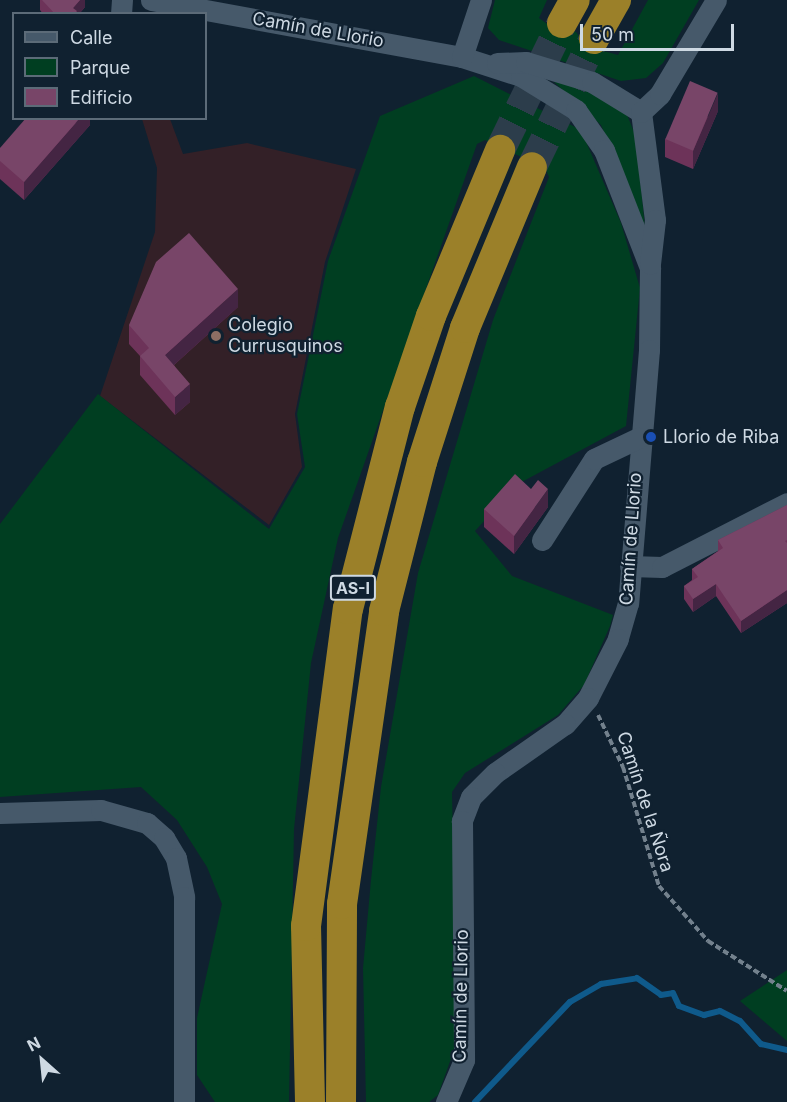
<!DOCTYPE html>
<meta charset="utf-8">
<style>
body{margin:0}
#map{position:relative;width:787px;height:1102px;overflow:hidden;background:#102130;font-family:Inter,sans-serif}
div>[style]{position:absolute}
[style*='--x']{left:calc(var(--x)*1px);top:calc(var(--y)*1px);width:calc(var(--w)*1px);rotate:calc(var(--a)*1deg)}
.education>*{inset:0;background:#332027}
.green>*{inset:0;background:#003e21}
.stream>*{height:6px;margin:-3px;padding:0 3px;transform-origin:3px;border-radius:3px;background:#0f5a8b}
.highway-tunnel>*{height:30px;margin-top:-15px;transform-origin:0;background:repeating-linear-gradient(90deg,#2c3d4b 0 30px,transparent 0 45px)}
.path>*{height:4px;margin-top:-2px;transform-origin:0;background:repeating-linear-gradient(90deg,#73818d 0 6px,transparent 0 9px)}
.minor>*{height:21px;margin:-10.5px;padding:0 10.5px;transform-origin:10.5px;border-radius:10.5px;background:#46596a}
.highway>*{height:30px;margin:-15px;padding:0 15px;transform-origin:15px;border-radius:15px;background:#9b8029}
.wall>*{inset:0;background:#6d3359}
.shaded-wall>*{inset:0;background:#442543}
.building>*{inset:0;background:#784568;transform-origin:0 0}
.dots>*{width:16px;height:16px;translate:-50% -50%;box-sizing:border-box;border:3px solid #102130;border-radius:50%}
span{translate:-50% -50%;white-space:nowrap;text-align:center;line-height:1.15;-webkit-text-stroke:4.5px #102130;paint-order:stroke}
.shield-label span{padding:2px 4px;background:#102130;border:2px solid;border-radius:4px;-webkit-text-stroke-width:0}
.shield-label{font-size:16px;color:#ced9e3;font-weight:700}
.street-label{font-size:18px;color:#ced9e3}
.poi-label{font-size:18px;color:#ced9e3}
.left{translate:0 -50%;text-align:left}
.legend{position:absolute;left:12px;top:12px;width:195px;height:108px;box-sizing:border-box;background:#102130;border:2px solid #5c6b78;margin:0;padding:8px 10px;list-style:none;font-size:18px;color:#ced9e3}
.legend li{display:flex;align-items:center;gap:12px;height:30px}
.legend b{width:30px;border:2px solid #5c6b78}
.north{position:absolute;left:12px;top:1030px;width:60px;height:60px;-webkit-text-stroke:4px #102130;paint-order:stroke;rotate:333deg;font-size:16px;font-weight:700;line-height:24px;text-align:center;color:#ced9e3}
.north::after{content:'';display:block;margin:auto;width:21px;height:27px;background:#ced9e3;clip-path:polygon(50% 0,100% 100%,50% 72%,0 100%)}
.scale{position:absolute;left:580px;top:24px;width:154px;height:27px;box-sizing:border-box;border:3px solid #ced9e3;border-top:0;padding-left:8px;font-size:18px;line-height:21px;white-space:nowrap;color:#ced9e3;-webkit-text-stroke:4px #102130;paint-order:stroke}
</style>
<div id="map">
<div class="education">
<div style="clip-path:polygon(142px 119px,170px 119px,183px 154px,247px 143px,356px 169px,325px 262px,295px 414px,302px 467px,269px 525px,100px 396px,155px 232px,157px 168px)"></div>
</div>
<div class="green">
<div style="clip-path:polygon(495px 0,547px 0,539px 18px,554px 29px,576px 32px,586px 46px,618px 55px,648px 0,699px 0,663px 63px,646px 78px,621px 81px,499px 40px,488px 28px)"></div>
<div style="clip-path:polygon(474px 76px,581px 130px,621px 223px,640px 288px,626px 426px,518px 484px,475px 531px,512px 576px,613px 615px,610px 626px,584px 685px,558px 715px,465px 773px,452px 792px,457px 1042px,438px 1095px,429px 1102px,366px 1102px,363px 968px,371px 880px,381px 787px,418px 573px,493px 320px,549px 177px,545px 168px,485px 140px,477px 144px,338px 538px,311px 663px,294px 829px,289px 1102px,215px 1102px,197px 1075px,197px 1018px,222px 904px,207px 867px,177px 820px,141px 787px,0 797px,0 524px,98px 394px,269px 529px,305px 467px,297px 414px,328px 261px,380px 116px)"></div>
<div style="clip-path:polygon(554px 82px,577px 84px,626px 112px,636px 137px,645px 228px,601px 125px)"></div>
<div style="clip-path:polygon(787px 970px,787px 1041px,740px 1001px)"></div>
</div>
<div class="stream">
<div style="--x:475;--y:1102;--w:138;--a:-46.5"></div>
<div style="--x:570;--y:1002;--w:36;--a:-30"></div>
<div style="--x:601;--y:984;--w:36;--a:-9"></div>
<div style="--x:637;--y:978;--w:29;--a:35"></div>
<div style="--x:661;--y:995;--w:12;--a:-9"></div>
<div style="--x:673;--y:993;--w:14;--a:65"></div>
<div style="--x:679;--y:1006;--w:27;--a:20"></div>
<div style="--x:704;--y:1015;--w:16;--a:-14"></div>
<div style="--x:720;--y:1011;--w:22;--a:27"></div>
<div style="--x:740;--y:1021;--w:31;--a:48"></div>
<div style="--x:761;--y:1044;--w:27;--a:13"></div>
</div>
<div class="highway-tunnel">
<div style="--x:500;--y:150;--w:141;--a:-64"></div>
<div style="--x:532;--y:167;--w:142;--a:-64.2"></div>
</div>
<div class="path">
<div style="--x:598;--y:715;--w:58;--a:64.3"></div>
<div style="--x:623;--y:767;--w:124;--a:73.2"></div>
<div style="--x:659;--y:886;--w:74;--a:48.3"></div>
<div style="--x:708;--y:941;--w:93;--a:32.3"></div>
</div>
<div class="minor">
<div style="--x:151;--y:0;--w:316;--a:10.4"></div>
<div style="--x:462;--y:57;--w:62;--a:17.9"></div>
<div style="--x:521;--y:76;--w:65;--a:31.7"></div>
<div style="--x:576;--y:110;--w:49;--a:55"></div>
<div style="--x:604;--y:150;--w:127;--a:68.7"></div>
<div style="--x:650;--y:268;--w:82;--a:90.7"></div>
<div style="--x:649;--y:350;--w:254;--a:94.7"></div>
<div style="--x:628;--y:603;--w:37;--a:106"></div>
<div style="--x:618;--y:639;--w:66;--a:117"></div>
<div style="--x:588;--y:698;--w:35;--a:131"></div>
<div style="--x:565;--y:724;--w:85;--a:145"></div>
<div style="--x:495;--y:773;--w:34;--a:135"></div>
<div style="--x:471;--y:797;--w:26;--a:111"></div>
<div style="--x:462;--y:821;--w:239;--a:89.5"></div>
<div style="--x:464;--y:1060;--w:46;--a:113.2"></div>
<div style="--x:121;--y:14;--w:14;--a:-86"></div>
<div style="--x:462;--y:57;--w:60;--a:-71.6"></div>
<div style="--x:497;--y:63;--w:29;--a:-2"></div>
<div style="--x:526;--y:62;--w:69;--a:16.9"></div>
<div style="--x:592;--y:82;--w:57;--a:31.5"></div>
<div style="--x:641;--y:112;--w:109;--a:82.6"></div>
<div style="--x:655;--y:220;--w:44;--a:96.5"></div>
<div style="--x:641;--y:112;--w:26;--a:-43"></div>
<div style="--x:660;--y:94;--w:109;--a:-59.2"></div>
<div style="--x:542;--y:540;--w:96;--a:-57.3"></div>
<div style="--x:594;--y:459;--w:49;--a:-25.5"></div>
<div style="--x:630;--y:566;--w:32;--a:2"></div>
<div style="--x:662;--y:567;--w:140;--a:-27.1"></div>
<div style="--x:0;--y:813;--w:101;--a:-1.7"></div>
<div style="--x:101;--y:810;--w:48;--a:15.8"></div>
<div style="--x:147;--y:823;--w:23;--a:41"></div>
<div style="--x:164;--y:838;--w:23;--a:59"></div>
<div style="--x:176;--y:858;--w:40;--a:78"></div>
<div style="--x:184;--y:897;--w:205;--a:90"></div>
</div>
<div class="highway">
<div style="--x:562;--y:23;--w:26;--a:-61"></div>
<div style="--x:594;--y:39;--w:45;--a:-60.6"></div>
<div style="--x:310;--y:1102;--w:176;--a:-91.3"></div>
<div style="--x:306;--y:926;--w:320;--a:-82.5"></div>
<div style="--x:348;--y:609;--w:209;--a:-75.6"></div>
<div style="--x:400;--y:407;--w:96;--a:-71.2"></div>
<div style="--x:431;--y:316;--w:180;--a:-67.4"></div>
<div style="--x:341;--y:1102;--w:198;--a:-89.7"></div>
<div style="--x:342;--y:904;--w:296;--a:-81.8"></div>
<div style="--x:384;--y:611;--w:154;--a:-75.7"></div>
<div style="--x:422;--y:462;--w:141;--a:-72.2"></div>
<div style="--x:465;--y:328;--w:174;--a:-67.4"></div>
</div>
<div class="wall">
<div style="clip-path:polygon(40px 0,85px 0,85px 7px,79px 14px,43px 14px,40px 10px)"></div>
<div style="clip-path:polygon(718px 111px,693px 169px,665px 157px,665px 139px)"></div>
<div style="clip-path:polygon(90px 118px,90px 125px,24px 200px,0 179px,0 148px)"></div>
<div style="clip-path:polygon(238px 307px,174px 365px,190px 402px,175px 415px,140px 375px,140px 356px,129px 344px,129px 325px)"></div>
<div style="clip-path:polygon(787px 505px,787px 603px,741px 633px,716px 596px,693px 612px,684px 599px,684px 586px,692px 580px,692px 569px,718px 551px,718px 540px)"></div>
<div style="clip-path:polygon(548px 507px,514px 554px,484px 527px,484px 509px)"></div>
</div>
<div class="shaded-wall">
<div style="clip-path:polygon(80px 0,85px 0,85px 7px,79px 14px,73px 14px,73px 8px)"></div>
<div style="clip-path:polygon(718px 93px,718px 111px,693px 169px,693px 151px)"></div>
<div style="clip-path:polygon(80px 118px,90px 118px,90px 125px,24px 200px,24px 182px)"></div>
<div style="clip-path:polygon(238px 289px,238px 307px,165px 373px,165px 355px)"></div>
<div style="clip-path:polygon(190px 384px,190px 402px,175px 415px,175px 397px)"></div>
<div style="clip-path:polygon(548px 489px,548px 507px,514px 554px,514px 536px)"></div>
<div style="clip-path:polygon(716px 584px,716px 596px,693px 612px,693px 599px)"></div>
<div style="clip-path:polygon(787px 590px,787px 603px,741px 633px,741px 621px)"></div>
</div>
<div class="building">
<div style="clip-path:polygon(42px 0,80px 0,73px 8px,77px 11px,75px 14px,55px 14px)"></div>
<div style="left:690px;top:81px;width:30px;height:63px;rotate:23deg"></div>
<div style="clip-path:polygon(26px 118px,80px 118px,24px 182px,0 161px,0 148px)"></div>
<div style="clip-path:polygon(189px 233px,238px 289px,165px 355px,190px 384px,175px 397px,140px 356px,149px 348px,129px 325px,156px 262px)"></div>
<div style="clip-path:polygon(515px 474px,531px 489px,538px 480px,548px 489px,514px 536px,484px 509px)"></div>
<div style="clip-path:polygon(787px 505px,787px 540px,785px 541px,787px 543px,787px 590px,741px 621px,716px 584px,693px 599px,684px 586px,698px 577px,692px 569px,723px 548px,718px 540px)"></div>
</div>
<div class="dots">
<div style="left:216px;top:336px;background:#8d6e63"></div>
<div style="left:651px;top:437px;background:#1a4fb4"></div>
</div>
<div class="shield-label">
<span style="left:353px;top:588px">AS-I</span>
</div>
<div class="street-label">
<span style="left:318px;top:30px;rotate:10deg">Camín de Llorio</span>
<span style="left:631px;top:539px;rotate:-86deg">Camín de Llorio</span>
<span style="left:645px;top:802px;rotate:72deg">Camín de la Ñora</span>
<span style="left:461px;top:996px;rotate:-89deg">Camín de Llorio</span>
</div>
<div class="poi-label">
<span class="left" style="left:228px;top:336px">Colegio<br>Currusquinos</span>
<span class="left" style="left:663px;top:437px">Llorio de Riba</span>
</div>
<ul class="legend">
<li><b style="height:8px;background:#46596a"></b>Calle</li>
<li><b style="height:16px;background:#003e21"></b>Parque</li>
<li><b style="height:16px;background:#784568"></b>Edificio</li>
</ul>
<div class="north">N</div>
<div class="scale">50 m</div>
</div>
